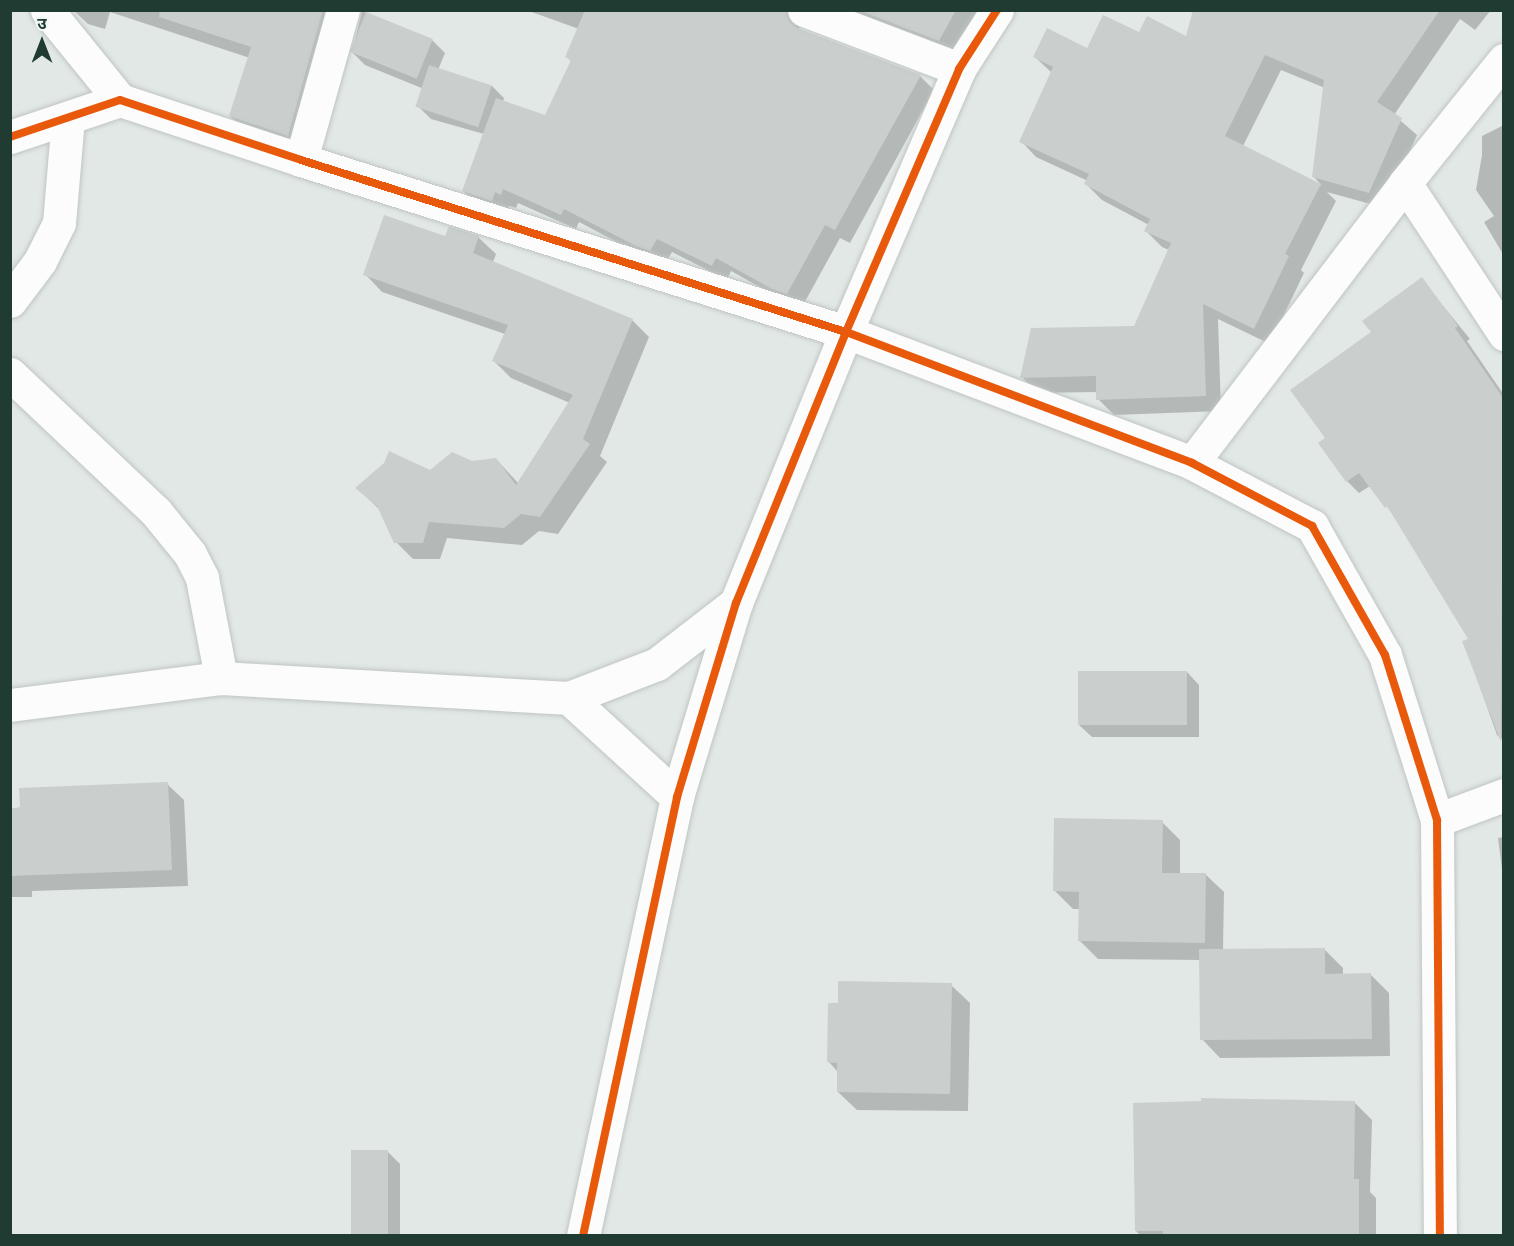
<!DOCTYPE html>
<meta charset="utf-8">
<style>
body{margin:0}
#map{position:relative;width:1514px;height:1246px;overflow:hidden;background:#e2e8e5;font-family:Arial,"Noto Sans Devanagari",sans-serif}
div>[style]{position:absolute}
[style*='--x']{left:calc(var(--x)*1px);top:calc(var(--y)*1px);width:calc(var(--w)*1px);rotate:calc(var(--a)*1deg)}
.shadow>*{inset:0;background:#0003}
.building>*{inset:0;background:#cacfcd;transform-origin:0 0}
.roads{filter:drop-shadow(0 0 2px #bfc5c2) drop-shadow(0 0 2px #bfc5c2)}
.street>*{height:33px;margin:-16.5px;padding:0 16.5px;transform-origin:16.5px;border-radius:16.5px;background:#fbfcfb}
.cycleway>*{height:8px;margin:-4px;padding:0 4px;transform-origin:4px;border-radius:4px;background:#e8590c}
span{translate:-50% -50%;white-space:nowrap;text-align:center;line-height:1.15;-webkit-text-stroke:4.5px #f0f8f3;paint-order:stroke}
.frame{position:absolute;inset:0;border:12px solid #203c32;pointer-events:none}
.north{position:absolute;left:12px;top:12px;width:60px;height:60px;-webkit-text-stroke:4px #f0f8f3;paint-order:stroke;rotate:0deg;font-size:16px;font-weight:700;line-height:24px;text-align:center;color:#203c32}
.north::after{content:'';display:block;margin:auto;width:21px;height:27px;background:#203c32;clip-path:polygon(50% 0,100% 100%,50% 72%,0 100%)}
</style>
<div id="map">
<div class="shadow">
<div style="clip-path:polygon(73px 10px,353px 10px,305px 152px,248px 133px,230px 116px,250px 58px,110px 12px,105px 29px,88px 24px)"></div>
<div style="clip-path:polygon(526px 10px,806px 10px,801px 18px,799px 29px,920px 76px,934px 90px,850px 243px,840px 238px,802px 307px,788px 303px,731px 271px,727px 280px,672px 252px,665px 264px,649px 259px,579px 222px,576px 229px,518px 203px,516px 208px,509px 206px,506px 214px,478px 205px,463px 191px,484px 134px,431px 119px,418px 106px,424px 89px,365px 65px,352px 52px,362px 11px,432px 40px,445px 53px,438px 70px,492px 86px,504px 98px,503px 102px,546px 117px,572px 62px,567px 57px,579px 29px)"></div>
<div style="clip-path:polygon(837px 10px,980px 10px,958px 56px)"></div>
<div style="clip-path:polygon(evenodd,1195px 10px,1491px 10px,1475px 30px,1460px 19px,1394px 115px,1417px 135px,1385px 208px,1327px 192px,1336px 201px,1301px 270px,1304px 273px,1270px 344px,1218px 319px,1221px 411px,1114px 415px,1098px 399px,1098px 392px,1037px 393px,1022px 377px,1135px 327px,1169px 250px,1162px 247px,1146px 231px,1149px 225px,1102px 200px,1086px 184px,1088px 181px,1036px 157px,1021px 141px,1052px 73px,1035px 57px,1088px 50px,1140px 34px,1186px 38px,1195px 10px,1281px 70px,1325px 88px,1314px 177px,1322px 186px,1243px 146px,1281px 70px)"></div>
<div style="clip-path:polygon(1504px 125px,1504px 256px,1484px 222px,1494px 216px,1476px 190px,1482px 155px,1482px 136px)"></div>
<div style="clip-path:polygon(478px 237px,496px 254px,493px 262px,632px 320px,649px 337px,600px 456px,607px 462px,558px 534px,539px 531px,522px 545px,447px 538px,440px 559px,413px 559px,396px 542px,380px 510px,357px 488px,496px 459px,519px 484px,570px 403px,511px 378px,494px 361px,505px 334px,382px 292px,365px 274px,446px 238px)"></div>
<div style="clip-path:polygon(1421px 279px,1470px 339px,1467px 341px,1504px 395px,1504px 741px,1497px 735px,1464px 642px,1470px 640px,1394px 515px,1370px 486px,1359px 493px,1347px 481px,1327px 438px,1373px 332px)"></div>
<div style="clip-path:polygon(1187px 672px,1199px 685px,1199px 737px,1092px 737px,1079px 725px)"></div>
<div style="clip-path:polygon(167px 784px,184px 800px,188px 886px,32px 891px,32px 897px,10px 897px,10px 809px)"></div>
<div style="clip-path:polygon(1162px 822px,1180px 840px,1180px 874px,1205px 874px,1224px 892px,1223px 950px,1324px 949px,1343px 968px,1343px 975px,1371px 975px,1389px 993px,1390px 1056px,1220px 1058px,1202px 1039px,1201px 960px,1098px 959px,1079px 940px,1080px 909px,1073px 909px,1055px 891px)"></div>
<div style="clip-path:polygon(1504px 837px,1504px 885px,1498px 838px)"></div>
<div style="clip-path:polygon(951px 985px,970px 1003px,968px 1111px,857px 1110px,838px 1092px,838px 1072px,828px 1061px)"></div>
<div style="clip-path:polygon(1355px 1103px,1372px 1120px,1370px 1192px,1376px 1198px,1376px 1236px,1141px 1236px,1136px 1231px)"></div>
<div style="clip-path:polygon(388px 1152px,400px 1164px,400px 1236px,352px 1236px)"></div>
</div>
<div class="building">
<div style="clip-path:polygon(160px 10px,323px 10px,288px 136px,229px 116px,251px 47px,159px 17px)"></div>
<div style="clip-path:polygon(585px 10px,786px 10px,789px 21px,797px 28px,921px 75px,835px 230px,825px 225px,787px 294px,772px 289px,716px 258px,712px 266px,657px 239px,650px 251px,634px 245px,564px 209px,561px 215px,503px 189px,501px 195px,495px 192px,492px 201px,462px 191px,496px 98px,545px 115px,571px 60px,565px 57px)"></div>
<div style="clip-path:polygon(858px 10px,956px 10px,939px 41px)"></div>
<div style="clip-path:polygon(1193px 10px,1440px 10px,1377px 102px,1402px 118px,1369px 193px,1312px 177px,1324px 80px,1265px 55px,1225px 136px,1321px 184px,1285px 254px,1289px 256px,1254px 329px,1203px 304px,1206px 396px,1096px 400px,1096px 376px,1020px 378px,1031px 328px,1134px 326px,1171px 243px,1144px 231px,1150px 219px,1084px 184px,1089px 174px,1019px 142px,1053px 67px,1033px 57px,1047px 28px,1087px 48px,1103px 15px,1139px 32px,1147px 16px,1186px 36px)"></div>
<div style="left:366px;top:12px;width:72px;height:43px;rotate:22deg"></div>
<div style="left:429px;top:65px;width:66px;height:44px;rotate:18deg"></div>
<div style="clip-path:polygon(384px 215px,445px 236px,449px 226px,479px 236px,473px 253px,633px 319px,583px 439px,590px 444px,540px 517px,521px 514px,504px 528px,429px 522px,423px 543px,394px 543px,377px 506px,355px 488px,384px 463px,389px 451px,430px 470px,452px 452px,472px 461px,496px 458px,516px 485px,573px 395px,492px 361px,508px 325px,363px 275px)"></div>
<div style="clip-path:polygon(1422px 277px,1458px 326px,1455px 328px,1503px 398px,1501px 742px,1462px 641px,1468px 639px,1387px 506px,1385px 508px,1359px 473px,1346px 482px,1318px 443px,1325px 438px,1290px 390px,1371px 332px,1362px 321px)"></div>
<div style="left:1078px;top:671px;width:109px;height:54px"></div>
<div style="clip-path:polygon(168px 782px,172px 870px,10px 876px,10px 808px,20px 808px,19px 788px)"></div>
<div style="clip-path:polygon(1054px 818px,1163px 820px,1162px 873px,1206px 873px,1205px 943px,1078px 941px,1079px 892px,1053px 891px)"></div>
<div style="clip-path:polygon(1325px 948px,1325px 974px,1371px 973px,1372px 1039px,1200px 1040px,1199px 949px)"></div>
<div style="clip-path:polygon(838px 981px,952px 983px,950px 1094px,837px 1092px,837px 1063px,827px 1062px,828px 1003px,838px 1003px)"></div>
<div style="clip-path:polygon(1201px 1098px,1355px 1101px,1354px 1179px,1359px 1179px,1359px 1236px,1163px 1236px,1163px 1231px,1135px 1231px,1133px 1103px,1201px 1101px)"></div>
<div style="left:351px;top:1150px;width:37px;height:86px"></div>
</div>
<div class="roads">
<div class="street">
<div style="--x:47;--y:10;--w:116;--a:51"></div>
<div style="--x:804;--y:10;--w:166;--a:20.8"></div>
<div style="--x:10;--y:137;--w:116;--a:-18.6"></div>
<div style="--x:120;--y:100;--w:191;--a:18.3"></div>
<div style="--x:301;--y:160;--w:571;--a:17.52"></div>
<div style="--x:846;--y:332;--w:370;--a:20.7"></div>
<div style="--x:1192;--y:463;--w:136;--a:27.7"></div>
<div style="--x:1312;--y:526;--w:148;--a:60.5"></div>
<div style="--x:1385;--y:655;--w:173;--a:72.5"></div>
<div style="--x:1437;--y:820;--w:416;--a:89.6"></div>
<div style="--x:301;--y:160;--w:156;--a:-74.4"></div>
<div style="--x:1405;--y:183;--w:181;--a:56.7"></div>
<div style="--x:10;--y:301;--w:50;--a:-53.1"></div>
<div style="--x:40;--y:261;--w:42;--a:-63.4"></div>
<div style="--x:59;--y:223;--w:105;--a:-85.1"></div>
<div style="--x:10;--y:374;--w:201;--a:43.4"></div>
<div style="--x:156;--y:512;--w:54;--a:51"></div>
<div style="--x:190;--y:554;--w:27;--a:63"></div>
<div style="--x:202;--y:578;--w:102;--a:79.2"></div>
<div style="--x:1192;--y:463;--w:352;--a:-52.7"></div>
<div style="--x:1405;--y:183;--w:158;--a:-51.2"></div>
<div style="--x:569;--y:698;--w:147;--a:42.5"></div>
<div style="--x:10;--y:705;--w:213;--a:-7.3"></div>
<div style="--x:221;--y:678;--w:349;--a:3.3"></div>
<div style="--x:569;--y:698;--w:94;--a:-21.1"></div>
<div style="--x:657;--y:664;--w:100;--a:-37.7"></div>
<div style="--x:1437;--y:820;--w:72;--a:-20.5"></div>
<div style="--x:583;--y:1236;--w:449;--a:-77.9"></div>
<div style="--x:677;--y:797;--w:203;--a:-73.1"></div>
<div style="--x:736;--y:603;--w:292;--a:-67.9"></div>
<div style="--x:846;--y:332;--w:286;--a:-66.7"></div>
<div style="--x:959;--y:69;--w:70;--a:-57.2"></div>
</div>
</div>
<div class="cycleway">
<div style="--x:10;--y:137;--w:116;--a:-18.6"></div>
<div style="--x:120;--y:100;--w:191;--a:18.3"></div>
<div style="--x:301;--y:160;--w:571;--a:17.52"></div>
<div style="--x:846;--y:332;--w:370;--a:20.7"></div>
<div style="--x:1192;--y:463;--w:136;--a:27.7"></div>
<div style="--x:1312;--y:526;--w:148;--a:60.5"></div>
<div style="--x:1385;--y:655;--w:173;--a:72.5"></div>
<div style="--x:1437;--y:820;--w:416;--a:89.6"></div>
<div style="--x:583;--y:1236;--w:449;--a:-77.9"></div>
<div style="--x:677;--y:797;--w:203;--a:-73.1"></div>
<div style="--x:736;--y:603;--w:292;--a:-67.9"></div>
<div style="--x:846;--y:332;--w:286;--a:-66.7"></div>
<div style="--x:959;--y:69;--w:70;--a:-57.2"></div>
</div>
<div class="frame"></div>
<div class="north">उ</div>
</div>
